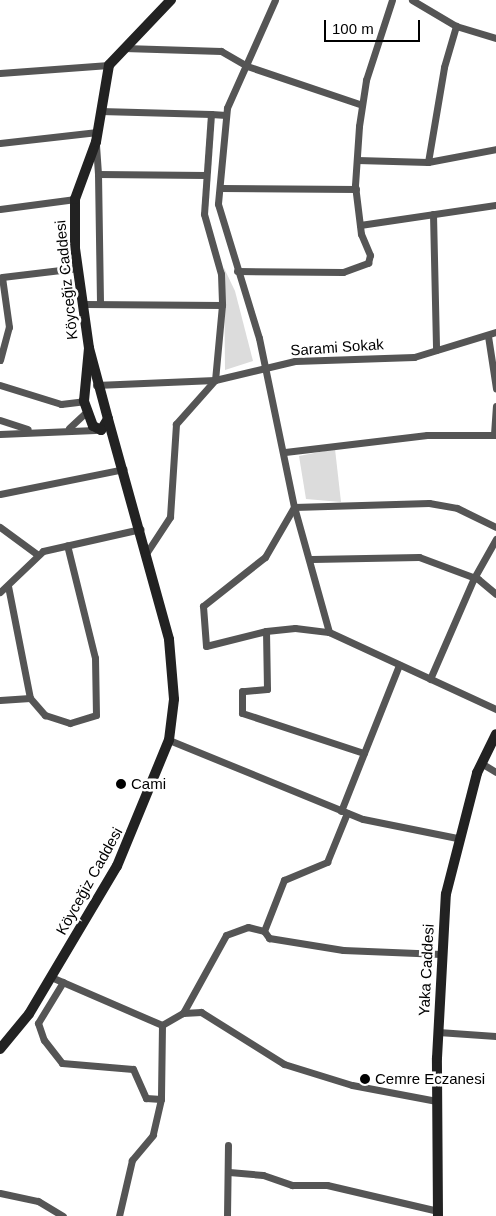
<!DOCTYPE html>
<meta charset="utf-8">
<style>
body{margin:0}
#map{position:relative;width:496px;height:1216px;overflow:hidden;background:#fff;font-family:Arial,sans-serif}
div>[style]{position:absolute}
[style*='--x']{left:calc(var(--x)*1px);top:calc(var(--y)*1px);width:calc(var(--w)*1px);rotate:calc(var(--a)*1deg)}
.green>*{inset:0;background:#dcdcdc}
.street>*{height:7px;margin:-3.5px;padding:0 3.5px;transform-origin:3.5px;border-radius:3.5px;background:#555}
.secondary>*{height:10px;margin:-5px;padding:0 5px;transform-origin:5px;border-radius:5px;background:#222}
.dots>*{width:14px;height:14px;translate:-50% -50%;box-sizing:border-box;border:2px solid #fff;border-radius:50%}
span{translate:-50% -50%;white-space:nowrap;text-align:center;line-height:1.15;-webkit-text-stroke:5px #fff;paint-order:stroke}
.street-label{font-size:15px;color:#000}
.poi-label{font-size:15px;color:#000}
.left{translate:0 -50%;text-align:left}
.scale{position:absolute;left:324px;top:20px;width:96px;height:22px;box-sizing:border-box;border:2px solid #000;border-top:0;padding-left:6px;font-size:15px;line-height:18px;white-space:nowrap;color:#000;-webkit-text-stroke:4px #fff;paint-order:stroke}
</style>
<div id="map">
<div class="green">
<div style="clip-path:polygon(224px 268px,235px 291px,253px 361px,225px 370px)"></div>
<div style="clip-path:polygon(335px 449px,341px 502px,306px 499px,299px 456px)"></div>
</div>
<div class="street">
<div style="--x:275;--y:0;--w:118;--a:114"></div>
<div style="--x:227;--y:108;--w:96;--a:95.4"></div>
<div style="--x:218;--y:204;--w:140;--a:73"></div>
<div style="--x:259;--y:338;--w:173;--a:78.3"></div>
<div style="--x:294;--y:507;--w:58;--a:120.1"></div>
<div style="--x:265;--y:557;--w:79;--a:141.7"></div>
<div style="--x:203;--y:606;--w:40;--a:85.7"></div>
<div style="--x:206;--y:646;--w:62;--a:-14"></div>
<div style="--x:266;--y:631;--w:29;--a:-6"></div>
<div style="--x:295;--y:628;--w:34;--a:7"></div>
<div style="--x:329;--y:632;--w:184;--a:24.8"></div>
<div style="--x:412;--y:0;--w:51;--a:30.6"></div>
<div style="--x:456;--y:26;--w:42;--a:16.7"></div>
<div style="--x:124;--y:48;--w:97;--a:1.8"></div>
<div style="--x:221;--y:51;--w:30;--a:30"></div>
<div style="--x:247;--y:66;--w:121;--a:18.7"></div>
<div style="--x:0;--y:73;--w:109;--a:-4.2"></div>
<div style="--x:100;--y:111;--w:111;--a:1.5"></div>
<div style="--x:211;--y:114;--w:100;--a:94"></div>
<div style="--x:204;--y:214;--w:62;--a:74.2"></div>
<div style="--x:221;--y:274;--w:31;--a:88"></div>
<div style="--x:211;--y:114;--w:15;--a:4"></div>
<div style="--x:0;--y:143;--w:98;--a:-6.5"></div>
<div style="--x:96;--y:145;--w:29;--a:86"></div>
<div style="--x:98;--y:174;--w:108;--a:0.5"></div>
<div style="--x:357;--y:160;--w:71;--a:1.6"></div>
<div style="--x:428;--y:162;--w:96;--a:-80.4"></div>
<div style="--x:444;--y:67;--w:43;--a:-73.7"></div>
<div style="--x:428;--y:162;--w:69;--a:-10.8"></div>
<div style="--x:98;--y:174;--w:130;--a:89.1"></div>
<div style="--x:220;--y:188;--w:136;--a:0.4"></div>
<div style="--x:0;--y:209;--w:76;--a:-7.6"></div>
<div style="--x:433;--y:214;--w:136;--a:88.7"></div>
<div style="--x:360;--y:225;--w:137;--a:-8.4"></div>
<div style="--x:237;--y:271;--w:106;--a:0.5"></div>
<div style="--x:343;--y:272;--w:27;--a:-20"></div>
<div style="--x:368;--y:263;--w:8;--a:-76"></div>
<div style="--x:370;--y:255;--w:23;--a:-113"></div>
<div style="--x:361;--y:234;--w:49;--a:-97"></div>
<div style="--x:355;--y:185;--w:59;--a:-86.1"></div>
<div style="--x:359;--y:126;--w:47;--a:-81.3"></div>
<div style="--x:366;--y:80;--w:84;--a:-72"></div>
<div style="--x:85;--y:304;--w:137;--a:0.4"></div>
<div style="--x:222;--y:305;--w:75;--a:95.3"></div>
<div style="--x:215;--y:380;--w:59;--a:131.6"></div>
<div style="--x:176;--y:424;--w:93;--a:93.7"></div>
<div style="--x:170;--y:517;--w:42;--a:123.3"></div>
<div style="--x:488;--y:336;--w:53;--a:81.3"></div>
<div style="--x:0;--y:360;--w:34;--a:-75"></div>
<div style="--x:9;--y:327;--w:50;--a:-98"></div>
<div style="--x:2;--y:277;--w:76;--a:-6.8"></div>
<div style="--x:0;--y:385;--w:64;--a:17.3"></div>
<div style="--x:61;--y:404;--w:23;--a:-7"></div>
<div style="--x:96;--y:385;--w:119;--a:-2.4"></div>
<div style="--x:215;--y:380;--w:82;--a:-13.4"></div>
<div style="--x:295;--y:361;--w:119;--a:-1.9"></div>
<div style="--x:414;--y:357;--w:86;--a:-17"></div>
<div style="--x:0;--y:420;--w:29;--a:18"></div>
<div style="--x:69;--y:428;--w:25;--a:-43"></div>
<div style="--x:0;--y:434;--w:95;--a:-2.4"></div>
<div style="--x:494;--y:434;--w:28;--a:-86"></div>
<div style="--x:285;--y:452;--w:143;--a:-6.8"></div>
<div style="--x:427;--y:435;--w:69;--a:0"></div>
<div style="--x:0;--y:494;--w:126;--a:-11.4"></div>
<div style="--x:0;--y:527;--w:47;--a:36.4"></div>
<div style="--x:312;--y:559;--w:107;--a:-1.1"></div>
<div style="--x:419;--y:557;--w:63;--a:20.4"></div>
<div style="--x:478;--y:579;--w:23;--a:40"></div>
<div style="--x:8;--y:586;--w:114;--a:78.9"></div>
<div style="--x:30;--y:698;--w:23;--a:49"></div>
<div style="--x:45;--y:715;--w:26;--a:18"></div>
<div style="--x:70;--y:723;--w:27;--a:-17"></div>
<div style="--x:96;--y:715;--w:57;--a:-91"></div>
<div style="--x:95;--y:658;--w:116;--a:-103.9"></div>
<div style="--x:0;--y:592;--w:59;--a:-43.6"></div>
<div style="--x:43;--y:551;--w:100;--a:-12.7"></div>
<div style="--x:266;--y:631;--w:58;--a:89"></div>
<div style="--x:267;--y:689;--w:25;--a:175"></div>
<div style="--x:242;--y:691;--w:22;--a:90"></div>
<div style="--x:242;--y:713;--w:128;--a:18.2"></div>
<div style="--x:364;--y:753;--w:95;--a:-68.3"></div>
<div style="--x:329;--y:632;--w:130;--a:-105.6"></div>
<div style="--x:294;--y:507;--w:135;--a:-1.7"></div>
<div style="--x:429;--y:503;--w:28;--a:10"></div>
<div style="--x:457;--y:508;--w:43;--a:26"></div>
<div style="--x:430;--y:679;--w:110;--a:-66.5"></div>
<div style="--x:474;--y:578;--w:45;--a:-60.6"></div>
<div style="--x:0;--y:700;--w:30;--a:-4"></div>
<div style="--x:169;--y:740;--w:209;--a:22.2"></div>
<div style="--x:363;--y:819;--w:96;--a:11.4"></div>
<div style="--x:481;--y:763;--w:17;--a:31"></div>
<div style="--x:341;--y:811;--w:62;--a:-68.4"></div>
<div style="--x:264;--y:931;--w:9;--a:54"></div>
<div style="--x:269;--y:938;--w:75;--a:9.2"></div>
<div style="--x:343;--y:950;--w:98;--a:2.3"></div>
<div style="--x:51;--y:977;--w:121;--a:23.4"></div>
<div style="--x:162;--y:1025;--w:74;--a:90.8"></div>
<div style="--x:161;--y:1099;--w:37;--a:103"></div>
<div style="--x:153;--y:1135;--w:33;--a:130"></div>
<div style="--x:132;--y:1160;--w:57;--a:103.1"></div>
<div style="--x:63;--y:982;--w:48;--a:121.4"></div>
<div style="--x:38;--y:1023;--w:18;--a:71"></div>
<div style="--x:44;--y:1040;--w:29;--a:52"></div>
<div style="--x:62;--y:1063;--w:71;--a:4.8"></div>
<div style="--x:133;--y:1069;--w:32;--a:66"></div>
<div style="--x:146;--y:1098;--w:15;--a:4"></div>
<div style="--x:183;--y:1013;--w:89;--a:-61.1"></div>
<div style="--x:226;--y:935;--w:23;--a:-20"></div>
<div style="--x:248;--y:927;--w:16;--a:14"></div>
<div style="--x:264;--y:931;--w:55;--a:-68.6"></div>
<div style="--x:284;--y:880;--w:47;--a:-22.7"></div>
<div style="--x:327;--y:862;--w:53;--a:-67.8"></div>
<div style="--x:162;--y:1025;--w:24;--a:-30"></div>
<div style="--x:183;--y:1013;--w:18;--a:-3"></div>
<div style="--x:201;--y:1012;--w:98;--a:32.1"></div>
<div style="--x:284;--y:1064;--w:71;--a:17.2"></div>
<div style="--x:352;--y:1085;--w:86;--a:10.7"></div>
<div style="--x:438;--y:1032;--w:58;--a:3.9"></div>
<div style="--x:229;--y:1172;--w:34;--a:5"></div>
<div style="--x:263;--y:1175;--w:31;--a:19"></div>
<div style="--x:292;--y:1185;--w:35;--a:0"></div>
<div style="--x:327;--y:1185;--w:114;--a:13.2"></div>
<div style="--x:0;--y:1193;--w:39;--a:12"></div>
<div style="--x:38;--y:1201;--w:29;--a:31"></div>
<div style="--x:227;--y:1216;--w:71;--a:-89.2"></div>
</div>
<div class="secondary">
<div style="--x:89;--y:348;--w:100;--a:-98"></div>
<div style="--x:75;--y:249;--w:50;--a:-90"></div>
<div style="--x:75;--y:199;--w:61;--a:-69.8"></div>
<div style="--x:96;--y:142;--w:78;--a:-80.4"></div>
<div style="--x:109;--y:65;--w:90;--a:-46.4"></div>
<div style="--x:89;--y:348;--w:73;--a:75"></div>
<div style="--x:108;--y:419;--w:13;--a:122"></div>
<div style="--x:101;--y:430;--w:9;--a:-153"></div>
<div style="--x:93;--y:426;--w:27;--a:-110"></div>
<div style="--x:84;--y:401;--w:53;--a:-84.6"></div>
<div style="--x:0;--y:1049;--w:45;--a:-50.4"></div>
<div style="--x:29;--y:1014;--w:172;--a:-59.3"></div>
<div style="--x:117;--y:866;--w:136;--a:-67.6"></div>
<div style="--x:169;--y:740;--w:41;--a:-83"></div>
<div style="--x:174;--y:699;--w:60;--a:-94.8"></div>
<div style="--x:169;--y:639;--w:228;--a:-105.5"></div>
<div style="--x:438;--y:1216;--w:158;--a:-90.4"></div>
<div style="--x:437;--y:1058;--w:164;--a:-86.9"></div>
<div style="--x:446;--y:894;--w:125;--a:-75.6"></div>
<div style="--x:477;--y:773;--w:43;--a:-64"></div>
</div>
<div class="dots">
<div style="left:121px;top:784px;background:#000"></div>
<div style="left:365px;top:1079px;background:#000"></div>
</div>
<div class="street-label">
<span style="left:66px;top:280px;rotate:-96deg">Köyceğiz Caddesi</span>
<span style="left:337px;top:347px;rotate:-4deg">Sarami Sokak</span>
<span style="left:89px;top:881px;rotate:-61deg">Köyceğiz Caddesi</span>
<span style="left:426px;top:970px;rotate:-87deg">Yaka Caddesi</span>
</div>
<div class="poi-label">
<span class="left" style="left:131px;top:784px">Cami</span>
<span class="left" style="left:375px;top:1079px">Cemre Eczanesi</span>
</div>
<div class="scale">100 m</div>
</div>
